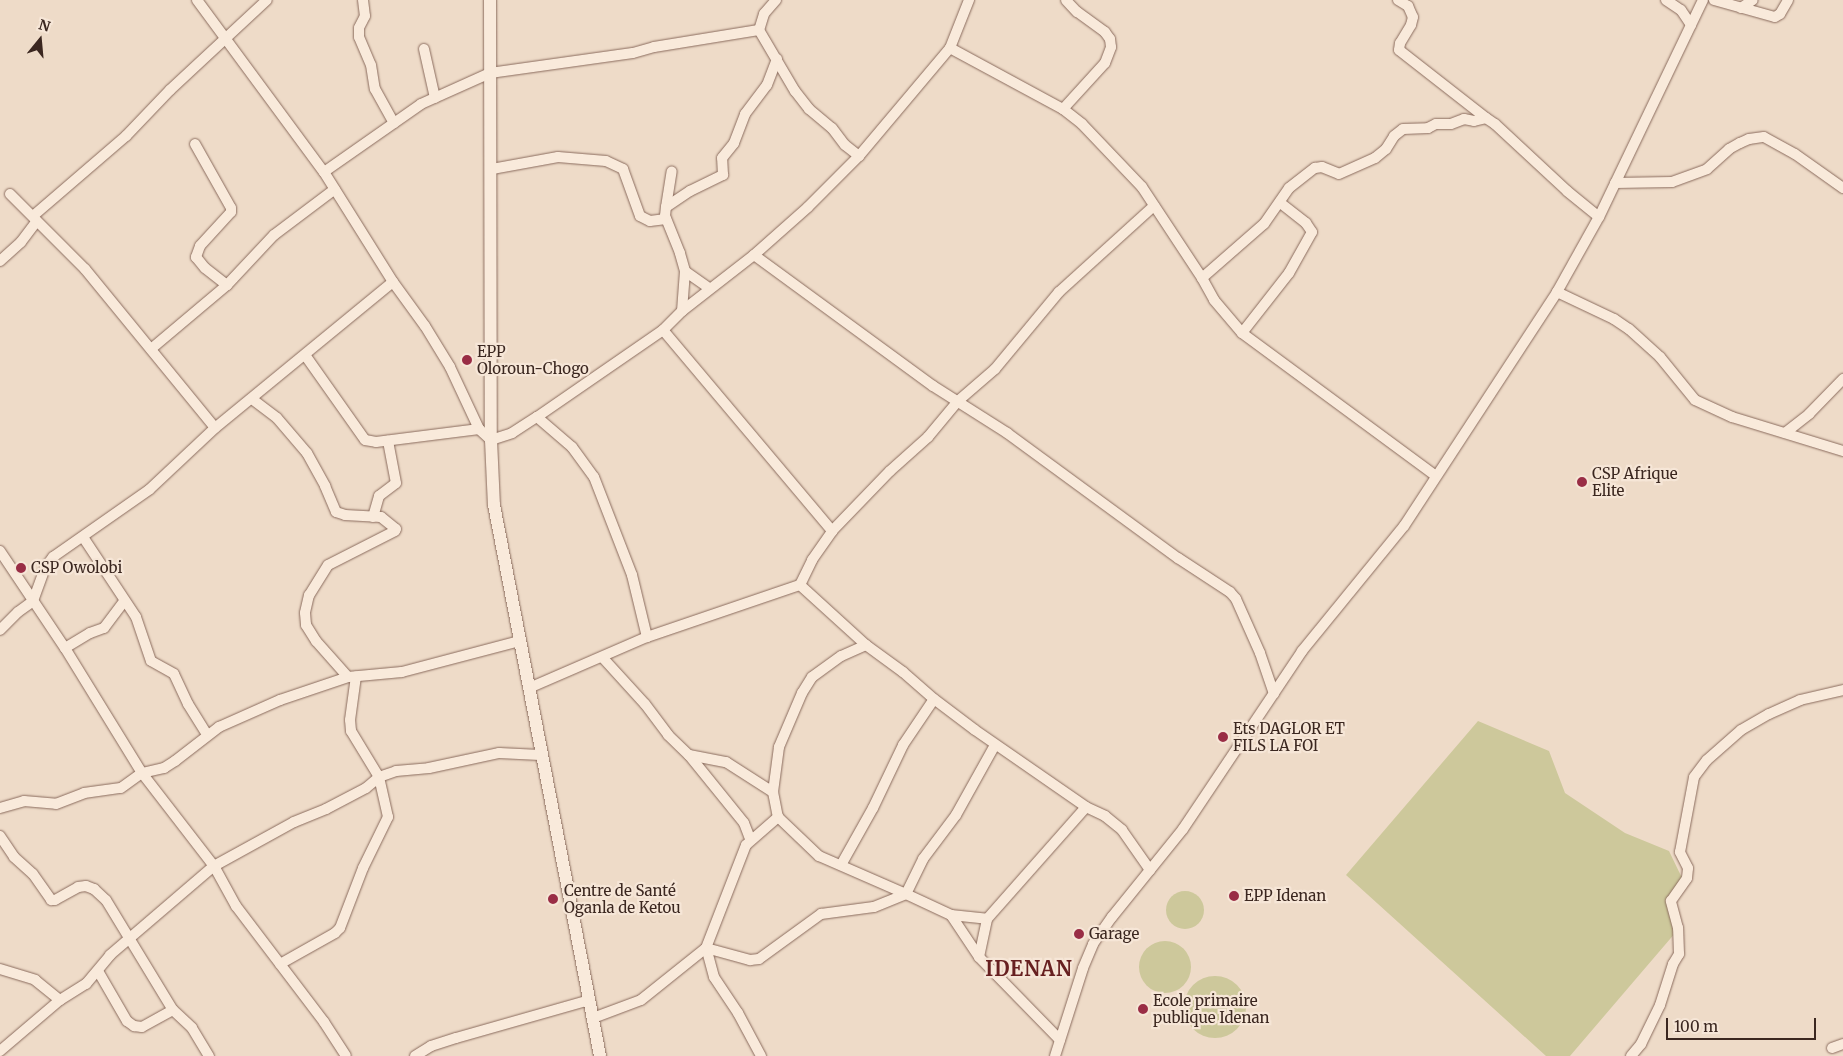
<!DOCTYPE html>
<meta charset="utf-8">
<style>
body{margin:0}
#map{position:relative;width:1843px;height:1056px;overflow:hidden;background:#eedbc8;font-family:Merriweather,serif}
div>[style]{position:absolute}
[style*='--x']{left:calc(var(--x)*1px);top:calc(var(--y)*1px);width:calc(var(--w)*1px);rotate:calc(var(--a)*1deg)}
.green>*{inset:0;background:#cdc89b}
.round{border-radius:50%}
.roads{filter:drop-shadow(0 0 1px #8a6b5d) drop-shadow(0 0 1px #8a6b5d)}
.minor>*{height:10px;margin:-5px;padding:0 5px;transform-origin:5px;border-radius:5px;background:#f9eadb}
.tertiary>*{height:12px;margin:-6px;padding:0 6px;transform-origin:6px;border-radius:6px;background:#f9eadb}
.dots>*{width:14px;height:14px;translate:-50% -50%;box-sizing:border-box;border:2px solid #f6e6d7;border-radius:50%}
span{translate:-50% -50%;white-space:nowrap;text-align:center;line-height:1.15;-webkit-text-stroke:4.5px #f6e6d7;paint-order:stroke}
.poi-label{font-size:15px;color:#3b2720}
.left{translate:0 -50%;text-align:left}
.district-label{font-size:20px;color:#672020;font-weight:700;letter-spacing:1px}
.north{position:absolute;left:15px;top:15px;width:50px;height:50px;-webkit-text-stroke:4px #f6e6d7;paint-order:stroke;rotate:17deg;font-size:14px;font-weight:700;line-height:20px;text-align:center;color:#3b2720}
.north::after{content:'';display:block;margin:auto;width:18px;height:22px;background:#3b2720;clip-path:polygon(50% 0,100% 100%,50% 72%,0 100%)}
.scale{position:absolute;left:1666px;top:1018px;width:150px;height:22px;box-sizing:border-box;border:2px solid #3b2720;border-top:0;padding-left:6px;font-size:15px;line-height:18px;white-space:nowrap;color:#3b2720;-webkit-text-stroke:4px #f6e6d7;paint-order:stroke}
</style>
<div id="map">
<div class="green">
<div style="clip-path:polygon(1478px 721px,1549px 751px,1565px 793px,1625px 833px,1669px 851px,1683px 880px,1668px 899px,1676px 932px,1570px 1056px,1546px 1056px,1346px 875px)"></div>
<div class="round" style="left:1166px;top:891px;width:38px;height:38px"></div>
<div class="round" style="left:1139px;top:941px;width:52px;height:52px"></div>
<div class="round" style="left:1184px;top:976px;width:62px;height:62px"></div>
</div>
<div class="roads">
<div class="minor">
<div style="--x:197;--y:0;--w:214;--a:53.6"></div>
<div style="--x:324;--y:172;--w:130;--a:57.9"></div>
<div style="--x:393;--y:282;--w:54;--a:54"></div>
<div style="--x:425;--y:326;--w:48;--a:58.6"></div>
<div style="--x:450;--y:367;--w:68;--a:64.9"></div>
<div style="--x:479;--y:429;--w:16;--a:43"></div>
<div style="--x:491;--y:440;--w:22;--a:-18"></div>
<div style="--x:512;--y:433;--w:30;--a:-33"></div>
<div style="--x:537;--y:417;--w:153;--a:-34.6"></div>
<div style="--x:663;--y:330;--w:27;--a:-45"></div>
<div style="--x:682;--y:311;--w:91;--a:-37.9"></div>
<div style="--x:754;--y:255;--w:72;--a:-41.6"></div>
<div style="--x:808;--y:207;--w:72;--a:-45"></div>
<div style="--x:859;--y:156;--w:141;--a:-49.9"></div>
<div style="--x:950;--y:48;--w:52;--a:-68.4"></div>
<div style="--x:363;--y:0;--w:16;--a:83"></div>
<div style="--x:365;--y:16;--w:13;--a:117"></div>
<div style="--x:359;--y:28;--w:9;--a:90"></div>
<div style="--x:359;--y:37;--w:30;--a:67"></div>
<div style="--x:371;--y:65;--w:24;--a:81"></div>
<div style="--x:375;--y:89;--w:39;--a:61"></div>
<div style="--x:776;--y:0;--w:18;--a:131"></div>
<div style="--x:764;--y:14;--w:17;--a:107"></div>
<div style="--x:759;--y:30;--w:71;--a:59.5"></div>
<div style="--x:795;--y:91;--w:23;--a:52"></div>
<div style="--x:809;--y:109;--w:30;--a:40"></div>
<div style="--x:832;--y:128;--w:21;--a:53"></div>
<div style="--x:845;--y:145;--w:18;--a:38"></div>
<div style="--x:1398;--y:0;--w:12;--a:31"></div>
<div style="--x:1408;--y:6;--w:12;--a:66"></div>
<div style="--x:1413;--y:17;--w:8;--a:104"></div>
<div style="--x:1411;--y:25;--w:21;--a:121"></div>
<div style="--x:1400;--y:43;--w:7;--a:98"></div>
<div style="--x:1399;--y:50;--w:110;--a:38"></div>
<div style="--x:1666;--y:0;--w:18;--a:34"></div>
<div style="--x:1681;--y:10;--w:18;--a:56"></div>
<div style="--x:1714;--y:0;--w:63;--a:15.6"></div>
<div style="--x:1775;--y:17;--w:6;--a:-31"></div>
<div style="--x:1780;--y:14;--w:16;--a:-60"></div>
<div style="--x:1741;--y:8;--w:14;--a:-34"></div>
<div style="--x:950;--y:48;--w:128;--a:28.4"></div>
<div style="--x:1063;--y:109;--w:24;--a:38"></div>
<div style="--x:1082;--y:124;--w:87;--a:46.4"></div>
<div style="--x:1142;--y:187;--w:109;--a:56.6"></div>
<div style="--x:1202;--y:278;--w:25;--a:61"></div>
<div style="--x:1214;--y:300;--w:43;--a:49.7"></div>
<div style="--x:1242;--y:333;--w:241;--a:36.4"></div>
<div style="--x:424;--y:49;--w:50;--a:77.3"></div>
<div style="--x:1063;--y:109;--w:62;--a:-47.6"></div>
<div style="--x:1105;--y:63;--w:17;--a:-69"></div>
<div style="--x:1111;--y:47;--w:8;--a:-97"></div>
<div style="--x:1110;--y:39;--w:9;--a:-126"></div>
<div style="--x:1105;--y:32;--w:34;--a:-144"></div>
<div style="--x:1077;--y:12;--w:16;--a:-133"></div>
<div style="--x:195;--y:144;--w:73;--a:60.6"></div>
<div style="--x:231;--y:208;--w:4;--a:90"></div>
<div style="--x:231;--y:212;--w:46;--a:132.4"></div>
<div style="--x:200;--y:246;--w:12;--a:110"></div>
<div style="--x:196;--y:257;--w:14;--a:51"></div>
<div style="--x:205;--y:268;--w:28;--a:38"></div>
<div style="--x:492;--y:169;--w:67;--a:-10.3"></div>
<div style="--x:558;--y:157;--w:48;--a:4.8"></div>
<div style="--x:606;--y:161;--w:19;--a:25"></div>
<div style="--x:623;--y:169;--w:50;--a:70.1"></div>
<div style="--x:640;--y:216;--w:11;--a:27"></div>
<div style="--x:650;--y:221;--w:16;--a:-7"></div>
<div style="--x:324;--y:172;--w:118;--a:-35"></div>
<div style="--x:421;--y:104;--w:76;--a:-24.2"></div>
<div style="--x:490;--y:73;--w:144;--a:-8"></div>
<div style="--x:633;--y:53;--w:22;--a:-16"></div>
<div style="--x:654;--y:47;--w:106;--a:-9.2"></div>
<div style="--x:1615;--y:183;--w:57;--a:-1"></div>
<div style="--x:1672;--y:182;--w:37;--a:-20"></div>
<div style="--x:1707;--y:169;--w:30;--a:-42"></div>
<div style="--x:1729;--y:149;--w:13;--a:-29"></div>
<div style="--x:1740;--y:143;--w:10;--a:-24"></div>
<div style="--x:1749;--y:139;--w:15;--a:-8"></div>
<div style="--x:1764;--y:137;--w:35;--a:29"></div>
<div style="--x:1795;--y:154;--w:59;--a:35.3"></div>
<div style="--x:10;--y:194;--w:106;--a:45"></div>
<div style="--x:85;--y:269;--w:205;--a:50.7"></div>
<div style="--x:666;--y:207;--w:36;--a:-81"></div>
<div style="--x:33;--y:216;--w:123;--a:-40.7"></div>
<div style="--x:126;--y:136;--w:64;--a:-46.3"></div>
<div style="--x:170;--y:90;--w:132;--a:-42.9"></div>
<div style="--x:754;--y:255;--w:222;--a:36.2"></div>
<div style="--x:933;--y:386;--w:88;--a:32.4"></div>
<div style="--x:1007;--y:433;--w:212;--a:36.2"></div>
<div style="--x:1178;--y:558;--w:62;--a:33.2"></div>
<div style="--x:1230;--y:592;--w:9;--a:49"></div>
<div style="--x:1236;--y:599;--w:59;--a:66"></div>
<div style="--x:1260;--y:653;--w:43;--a:71.1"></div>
<div style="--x:0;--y:261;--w:28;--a:-42"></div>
<div style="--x:21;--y:242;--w:26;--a:-53"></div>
<div style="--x:1202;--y:278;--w:82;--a:-41.1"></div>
<div style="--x:1264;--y:224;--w:44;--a:-55.2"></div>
<div style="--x:1289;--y:188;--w:33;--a:-38"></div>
<div style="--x:1315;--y:168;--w:7;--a:-8"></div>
<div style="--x:1322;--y:167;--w:18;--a:22"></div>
<div style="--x:1339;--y:174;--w:39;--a:-24"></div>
<div style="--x:1375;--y:158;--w:14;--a:-39"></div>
<div style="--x:1386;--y:149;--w:15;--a:-58"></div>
<div style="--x:1394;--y:136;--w:11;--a:-38"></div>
<div style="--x:1403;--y:129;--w:25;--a:-2"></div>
<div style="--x:1428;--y:128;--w:9;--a:-27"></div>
<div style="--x:1436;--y:124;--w:15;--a:0"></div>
<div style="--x:1451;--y:124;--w:14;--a:-21"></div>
<div style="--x:1464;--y:119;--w:10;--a:11"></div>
<div style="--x:1474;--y:121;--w:12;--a:-14"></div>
<div style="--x:1486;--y:118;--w:11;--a:34"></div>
<div style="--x:1495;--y:124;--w:98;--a:42.9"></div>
<div style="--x:1567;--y:191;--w:41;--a:39.1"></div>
<div style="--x:709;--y:288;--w:29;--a:-145"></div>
<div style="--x:685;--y:271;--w:19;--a:-106"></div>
<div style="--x:680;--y:253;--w:40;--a:-112"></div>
<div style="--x:665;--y:216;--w:9;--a:-84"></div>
<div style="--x:666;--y:207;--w:29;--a:-34"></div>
<div style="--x:690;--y:191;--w:37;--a:-26"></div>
<div style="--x:723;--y:175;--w:17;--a:-93"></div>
<div style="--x:722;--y:158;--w:19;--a:-51"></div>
<div style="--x:734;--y:143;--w:31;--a:-69"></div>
<div style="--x:745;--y:114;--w:36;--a:-53"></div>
<div style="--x:767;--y:85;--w:28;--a:-69"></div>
<div style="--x:1557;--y:292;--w:63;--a:25.3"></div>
<div style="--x:1614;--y:319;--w:18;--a:34"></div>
<div style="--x:1629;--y:329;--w:42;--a:42.1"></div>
<div style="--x:1660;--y:357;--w:55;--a:50.9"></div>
<div style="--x:1695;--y:400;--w:41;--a:24.7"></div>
<div style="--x:1732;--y:417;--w:116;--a:17"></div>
<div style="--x:682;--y:311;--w:40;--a:-85.7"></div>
<div style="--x:663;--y:330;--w:263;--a:49.9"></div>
<div style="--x:1242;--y:333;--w:76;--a:-51.9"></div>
<div style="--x:1289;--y:273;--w:47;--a:-60.7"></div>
<div style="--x:1312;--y:232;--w:11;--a:-124"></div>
<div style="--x:1306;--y:223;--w:33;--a:-142"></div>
<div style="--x:151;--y:349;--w:99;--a:-40.1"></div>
<div style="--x:227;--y:285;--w:69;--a:-46.8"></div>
<div style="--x:274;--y:235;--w:76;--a:-37"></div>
<div style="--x:305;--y:355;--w:104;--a:54.8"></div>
<div style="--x:365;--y:440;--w:11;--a:10"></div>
<div style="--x:376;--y:442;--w:104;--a:-7.2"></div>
<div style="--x:252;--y:399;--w:31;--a:37"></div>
<div style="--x:277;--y:418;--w:46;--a:49.4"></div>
<div style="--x:307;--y:453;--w:38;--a:61"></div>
<div style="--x:325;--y:486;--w:28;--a:67"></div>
<div style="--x:336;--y:512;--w:9;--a:18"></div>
<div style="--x:345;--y:515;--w:36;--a:3"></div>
<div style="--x:381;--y:517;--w:19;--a:39"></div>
<div style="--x:396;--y:529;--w:2;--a:117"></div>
<div style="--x:395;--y:531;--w:75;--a:153.1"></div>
<div style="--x:328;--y:565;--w:36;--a:122"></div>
<div style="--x:309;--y:595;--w:18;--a:103"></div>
<div style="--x:305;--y:613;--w:12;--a:85"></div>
<div style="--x:306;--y:625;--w:19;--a:58"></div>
<div style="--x:316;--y:641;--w:48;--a:48.4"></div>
<div style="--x:537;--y:417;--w:46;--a:40.6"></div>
<div style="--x:572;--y:447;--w:37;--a:54"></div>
<div style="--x:594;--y:477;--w:105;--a:68.8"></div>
<div style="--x:632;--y:575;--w:64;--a:76.4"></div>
<div style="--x:1785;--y:433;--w:31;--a:-38"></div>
<div style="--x:1809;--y:414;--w:49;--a:-45.8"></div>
<div style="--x:373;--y:517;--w:22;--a:-74"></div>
<div style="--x:379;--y:496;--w:21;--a:-37"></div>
<div style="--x:396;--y:483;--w:43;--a:-100.8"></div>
<div style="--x:83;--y:537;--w:96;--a:56.5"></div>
<div style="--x:136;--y:617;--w:46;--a:71.2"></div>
<div style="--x:151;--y:661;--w:26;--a:29"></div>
<div style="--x:174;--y:674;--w:33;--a:65"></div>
<div style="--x:188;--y:704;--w:36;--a:58"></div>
<div style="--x:0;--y:551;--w:117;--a:56.2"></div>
<div style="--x:65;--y:648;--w:147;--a:58.4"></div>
<div style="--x:142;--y:773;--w:118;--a:52.3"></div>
<div style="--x:214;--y:866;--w:46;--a:61.2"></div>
<div style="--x:236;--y:906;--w:146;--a:52.8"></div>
<div style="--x:324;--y:1022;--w:40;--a:57.1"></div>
<div style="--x:800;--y:585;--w:89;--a:42.3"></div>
<div style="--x:866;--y:645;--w:46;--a:36.1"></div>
<div style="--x:903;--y:672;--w:41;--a:41.1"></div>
<div style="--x:934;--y:699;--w:51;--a:37.1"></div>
<div style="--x:975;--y:730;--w:135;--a:34.7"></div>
<div style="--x:1086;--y:807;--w:21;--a:25"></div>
<div style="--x:1105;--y:816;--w:22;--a:39"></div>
<div style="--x:1122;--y:830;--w:49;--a:55"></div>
<div style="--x:0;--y:630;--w:25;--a:-45"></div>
<div style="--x:18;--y:612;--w:19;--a:-36"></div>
<div style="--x:33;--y:601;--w:35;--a:-70"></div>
<div style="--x:45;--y:568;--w:14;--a:-54"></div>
<div style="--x:53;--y:557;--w:118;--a:-35"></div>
<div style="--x:150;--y:489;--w:89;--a:-43.2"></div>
<div style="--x:215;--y:428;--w:230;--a:-39.4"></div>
<div style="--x:866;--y:645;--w:27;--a:156"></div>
<div style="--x:841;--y:656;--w:36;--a:144"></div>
<div style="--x:812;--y:677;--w:19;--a:122"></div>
<div style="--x:802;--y:693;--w:59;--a:113.1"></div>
<div style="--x:779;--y:747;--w:45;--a:97.6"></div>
<div style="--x:773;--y:792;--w:25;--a:79"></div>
<div style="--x:778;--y:817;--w:57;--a:43.6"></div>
<div style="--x:819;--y:856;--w:95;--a:23.6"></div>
<div style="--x:906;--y:894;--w:39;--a:-64"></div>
<div style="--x:923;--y:859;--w:55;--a:-53.1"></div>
<div style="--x:956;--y:815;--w:80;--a:-60.9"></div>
<div style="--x:65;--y:648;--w:29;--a:-31"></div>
<div style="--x:90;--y:633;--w:15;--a:-20"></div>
<div style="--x:104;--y:628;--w:34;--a:-53"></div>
<div style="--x:603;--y:658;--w:62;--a:47.6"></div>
<div style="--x:645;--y:704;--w:39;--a:53"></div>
<div style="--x:668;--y:735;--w:29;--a:44"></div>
<div style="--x:689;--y:755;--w:87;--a:51"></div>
<div style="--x:744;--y:823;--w:17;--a:69"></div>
<div style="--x:529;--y:688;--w:129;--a:-23.4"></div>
<div style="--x:647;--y:637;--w:162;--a:-18.8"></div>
<div style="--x:800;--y:585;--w:28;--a:-64"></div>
<div style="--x:812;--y:560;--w:35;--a:-55"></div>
<div style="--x:832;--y:531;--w:83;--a:-46"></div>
<div style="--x:890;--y:471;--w:51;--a:-41.8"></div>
<div style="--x:928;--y:437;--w:47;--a:-50.2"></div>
<div style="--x:958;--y:401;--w:49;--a:-40.9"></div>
<div style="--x:995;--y:369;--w:100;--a:-50.3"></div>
<div style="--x:1059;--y:292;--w:128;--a:-42.2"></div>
<div style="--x:689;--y:755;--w:38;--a:11"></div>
<div style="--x:726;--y:762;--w:56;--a:32.6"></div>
<div style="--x:0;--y:808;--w:25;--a:-16"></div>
<div style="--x:24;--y:801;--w:32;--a:5"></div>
<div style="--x:56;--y:804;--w:30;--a:-21"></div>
<div style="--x:84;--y:793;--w:37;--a:-8"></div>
<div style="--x:121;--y:788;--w:26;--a:-36"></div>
<div style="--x:142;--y:773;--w:23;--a:-13"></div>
<div style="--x:164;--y:768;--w:13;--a:-32"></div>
<div style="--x:175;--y:761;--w:56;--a:-37.7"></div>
<div style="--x:219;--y:727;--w:67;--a:-23.9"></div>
<div style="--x:280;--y:700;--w:72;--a:-18.7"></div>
<div style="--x:348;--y:677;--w:54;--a:-5.3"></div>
<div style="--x:402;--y:672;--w:121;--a:-14.8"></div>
<div style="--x:0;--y:836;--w:25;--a:56"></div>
<div style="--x:14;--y:857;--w:25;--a:42"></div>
<div style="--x:33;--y:874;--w:32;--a:55"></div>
<div style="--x:51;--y:900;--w:4;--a:0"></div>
<div style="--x:55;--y:900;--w:26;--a:-29"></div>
<div style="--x:78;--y:887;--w:8;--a:-7"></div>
<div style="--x:86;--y:886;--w:9;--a:21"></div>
<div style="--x:94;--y:889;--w:16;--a:43"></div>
<div style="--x:106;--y:900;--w:129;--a:58.7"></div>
<div style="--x:173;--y:1010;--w:26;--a:43"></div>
<div style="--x:192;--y:1028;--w:33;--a:59"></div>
<div style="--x:841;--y:865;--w:65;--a:-60.7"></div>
<div style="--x:873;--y:808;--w:70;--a:-64.5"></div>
<div style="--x:903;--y:745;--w:55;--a:-56"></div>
<div style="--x:951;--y:915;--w:50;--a:56.3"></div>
<div style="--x:979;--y:957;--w:116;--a:45.7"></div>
<div style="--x:979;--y:957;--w:39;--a:-78"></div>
<div style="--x:987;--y:919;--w:149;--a:-48.5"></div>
<div style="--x:280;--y:964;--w:63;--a:-29.4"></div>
<div style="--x:335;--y:933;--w:7;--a:-45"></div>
<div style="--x:340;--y:928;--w:64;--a:-69"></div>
<div style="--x:363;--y:868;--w:57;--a:-63.9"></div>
<div style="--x:388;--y:817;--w:41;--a:-102.7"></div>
<div style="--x:379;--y:777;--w:54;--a:-121.3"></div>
<div style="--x:351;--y:731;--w:11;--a:-95"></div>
<div style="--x:350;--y:720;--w:44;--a:-82.2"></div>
<div style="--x:0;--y:969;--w:37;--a:17"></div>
<div style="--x:35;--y:980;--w:32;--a:39"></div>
<div style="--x:98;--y:971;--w:58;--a:59.9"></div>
<div style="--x:127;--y:1021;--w:9;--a:36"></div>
<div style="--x:134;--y:1026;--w:8;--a:7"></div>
<div style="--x:142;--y:1027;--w:35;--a:-29"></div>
<div style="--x:593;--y:1018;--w:51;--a:-20.6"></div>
<div style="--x:641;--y:1000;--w:83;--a:-38.7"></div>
<div style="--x:706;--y:948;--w:46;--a:15.3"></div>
<div style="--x:750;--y:960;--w:9;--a:-6"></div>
<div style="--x:759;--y:959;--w:77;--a:-36"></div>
<div style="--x:821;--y:914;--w:53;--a:-7.5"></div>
<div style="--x:874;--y:907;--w:35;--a:-22"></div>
<div style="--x:906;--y:894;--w:50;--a:25"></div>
<div style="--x:951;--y:915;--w:36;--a:6"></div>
<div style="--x:1832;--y:1048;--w:12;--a:-20"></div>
<div style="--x:0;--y:1051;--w:79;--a:-40.4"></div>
<div style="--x:60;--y:1000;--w:31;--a:-32"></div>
<div style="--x:86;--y:984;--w:38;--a:-50"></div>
<div style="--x:110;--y:955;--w:137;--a:-40.6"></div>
<div style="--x:214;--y:866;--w:91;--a:-28.8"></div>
<div style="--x:294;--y:822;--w:35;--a:-22"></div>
<div style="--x:326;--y:809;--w:45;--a:-27.7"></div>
<div style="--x:366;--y:788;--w:17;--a:-40"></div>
<div style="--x:379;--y:777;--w:18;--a:-19"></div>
<div style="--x:396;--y:771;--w:33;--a:-5"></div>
<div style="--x:429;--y:768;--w:72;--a:-12.1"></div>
<div style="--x:499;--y:753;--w:41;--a:2.8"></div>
<div style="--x:415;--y:1056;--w:19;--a:-32"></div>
<div style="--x:431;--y:1046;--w:26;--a:-18"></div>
<div style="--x:456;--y:1038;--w:138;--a:-15.9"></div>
<div style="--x:761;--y:1056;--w:49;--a:-118.1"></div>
<div style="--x:738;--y:1013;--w:43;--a:-123.7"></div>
<div style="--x:714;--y:977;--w:30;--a:-105"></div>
<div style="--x:706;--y:948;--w:110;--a:-68.8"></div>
<div style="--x:746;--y:845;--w:43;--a:-41.2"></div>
<div style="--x:1055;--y:1056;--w:92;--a:-72.3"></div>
<div style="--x:1083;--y:968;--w:26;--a:-67"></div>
<div style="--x:1093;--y:944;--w:33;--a:-55"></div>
<div style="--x:1112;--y:917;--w:113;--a:-51.1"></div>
<div style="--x:1183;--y:829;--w:214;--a:-56.2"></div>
<div style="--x:1302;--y:651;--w:161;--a:-50.8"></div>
<div style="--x:1404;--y:526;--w:280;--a:-56.8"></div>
<div style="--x:1557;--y:292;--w:86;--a:-60.8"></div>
<div style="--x:1599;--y:217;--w:241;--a:-64.4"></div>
<div style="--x:1631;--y:1056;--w:16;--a:-50"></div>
<div style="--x:1641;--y:1044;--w:43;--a:-64"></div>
<div style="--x:1660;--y:1005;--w:43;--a:-72.4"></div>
<div style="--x:1673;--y:964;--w:12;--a:-59"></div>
<div style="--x:1679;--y:954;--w:26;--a:-92"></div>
<div style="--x:1678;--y:928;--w:28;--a:-105"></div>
<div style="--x:1671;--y:901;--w:28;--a:-55"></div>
<div style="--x:1687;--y:878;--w:10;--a:-84"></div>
<div style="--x:1688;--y:868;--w:18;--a:-117"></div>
<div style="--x:1680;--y:852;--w:76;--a:-79.4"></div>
<div style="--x:1694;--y:777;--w:21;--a:-53"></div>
<div style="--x:1707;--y:760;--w:45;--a:-41.4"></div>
<div style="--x:1741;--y:730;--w:32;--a:-30"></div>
<div style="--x:1769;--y:714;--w:34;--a:-24"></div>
<div style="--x:1800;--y:700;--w:44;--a:-13.1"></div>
</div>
<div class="tertiary">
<div style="--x:490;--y:0;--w:440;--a:89.9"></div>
<div style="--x:491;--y:440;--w:65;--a:87.4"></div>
<div style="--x:494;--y:505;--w:561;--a:79.11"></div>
</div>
</div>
<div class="dots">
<div style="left:467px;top:360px;background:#992d45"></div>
<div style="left:1582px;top:482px;background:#992d45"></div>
<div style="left:21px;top:568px;background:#992d45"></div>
<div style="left:1223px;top:737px;background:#992d45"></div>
<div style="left:1234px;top:896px;background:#992d45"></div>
<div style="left:553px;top:899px;background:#992d45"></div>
<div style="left:1079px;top:934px;background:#992d45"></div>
<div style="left:1143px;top:1009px;background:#992d45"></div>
</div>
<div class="poi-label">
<span class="left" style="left:477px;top:360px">EPP<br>Oloroun-Chogo</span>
<span class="left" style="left:1592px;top:482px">CSP Afrique<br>Elite</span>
<span class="left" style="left:31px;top:568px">CSP Owolobi</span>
<span class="left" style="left:1233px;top:737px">Ets DAGLOR ET<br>FILS LA FOI</span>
<span class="left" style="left:564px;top:899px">Centre de Santé<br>Oganla de Ketou</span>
<span class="left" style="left:1244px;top:896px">EPP Idenan</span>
<span class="left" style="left:1089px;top:934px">Garage</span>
<span class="left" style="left:1153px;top:1009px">Ecole primaire<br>publique Idenan</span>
</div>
<div class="district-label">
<span style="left:1029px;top:968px">IDENAN</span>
</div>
<div class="north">N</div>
<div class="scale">100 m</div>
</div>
